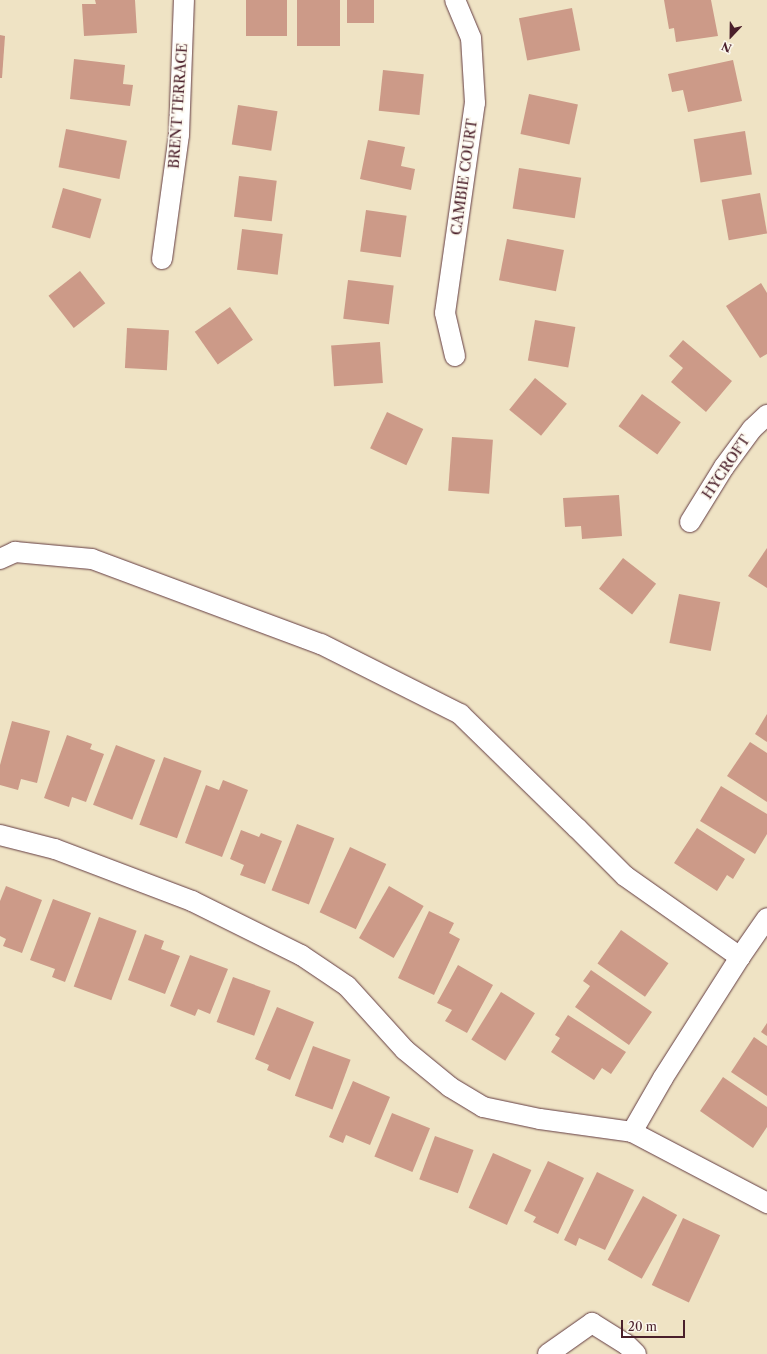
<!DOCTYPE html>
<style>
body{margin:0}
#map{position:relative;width:767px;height:1354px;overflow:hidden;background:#efe3c4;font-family:"Libre Caslon Text",serif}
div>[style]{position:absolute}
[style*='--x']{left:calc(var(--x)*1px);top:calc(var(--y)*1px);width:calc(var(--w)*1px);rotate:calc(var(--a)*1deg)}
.building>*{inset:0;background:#cc9a88;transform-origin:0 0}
.roads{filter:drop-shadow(0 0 1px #633c42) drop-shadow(0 0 1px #633c42)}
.minor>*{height:20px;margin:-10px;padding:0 10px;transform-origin:10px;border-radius:10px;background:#fff}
span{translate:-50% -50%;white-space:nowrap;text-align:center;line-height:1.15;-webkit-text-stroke:3px #fbf7ec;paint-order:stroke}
.street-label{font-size:14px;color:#4a1f2b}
.north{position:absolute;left:711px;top:16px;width:40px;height:40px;-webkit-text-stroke:3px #fbf7ec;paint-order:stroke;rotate:202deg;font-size:11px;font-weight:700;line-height:16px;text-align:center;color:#4a1f2b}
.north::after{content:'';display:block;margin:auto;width:14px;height:18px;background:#4a1f2b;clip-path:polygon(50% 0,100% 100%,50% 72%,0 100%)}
.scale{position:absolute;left:621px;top:1320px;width:64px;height:18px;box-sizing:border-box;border:2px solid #4a1f2b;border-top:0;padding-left:5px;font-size:12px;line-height:14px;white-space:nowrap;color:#4a1f2b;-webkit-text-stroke:3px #fbf7ec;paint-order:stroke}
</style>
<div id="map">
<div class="building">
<div style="clip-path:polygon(95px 0,135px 0,137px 33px,84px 36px,82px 4px,96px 4px)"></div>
<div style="left:246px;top:0;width:41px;height:36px"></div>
<div style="left:297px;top:0;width:43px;height:46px"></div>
<div style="left:347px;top:0;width:27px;height:23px"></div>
<div style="clip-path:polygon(664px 0,711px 0,718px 36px,676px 42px,674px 28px,669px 29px)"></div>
<div style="left:572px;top:8px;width:43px;height:54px;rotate:79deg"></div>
<div style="clip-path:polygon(0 35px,5px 36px,2px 78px,0 78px)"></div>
<div style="clip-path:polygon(74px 59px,125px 65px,123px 84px,133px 85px,130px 106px,70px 99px)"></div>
<div style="clip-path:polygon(733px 60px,742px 101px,688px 112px,683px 90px,672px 92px,668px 74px)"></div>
<div style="left:383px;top:70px;width:41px;height:41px;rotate:6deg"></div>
<div style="left:529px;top:94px;width:50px;height:41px;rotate:12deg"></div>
<div style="left:238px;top:105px;width:40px;height:40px;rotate:9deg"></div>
<div style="left:66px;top:129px;width:62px;height:39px;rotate:11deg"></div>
<div style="left:745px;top:131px;width:44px;height:52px;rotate:81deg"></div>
<div style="clip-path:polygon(368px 140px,405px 147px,401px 166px,415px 169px,411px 190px,360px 179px)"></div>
<div style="left:519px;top:168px;width:63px;height:41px;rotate:9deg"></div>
<div style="left:239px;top:176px;width:38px;height:41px;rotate:7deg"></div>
<div style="left:63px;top:188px;width:40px;height:41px;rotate:16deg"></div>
<div style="left:760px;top:193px;width:41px;height:39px;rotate:80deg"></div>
<div style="left:366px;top:210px;width:41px;height:42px;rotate:8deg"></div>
<div style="left:242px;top:229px;width:41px;height:41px;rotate:7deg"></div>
<div style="left:507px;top:239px;width:58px;height:42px;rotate:11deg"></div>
<div style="left:80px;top:271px;width:41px;height:40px;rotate:52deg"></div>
<div style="left:348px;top:280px;width:46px;height:39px;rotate:7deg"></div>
<div style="clip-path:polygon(761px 283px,767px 293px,767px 354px,760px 358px,726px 306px)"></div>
<div style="left:230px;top:307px;width:40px;height:43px;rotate:55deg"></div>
<div style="left:535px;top:320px;width:41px;height:41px;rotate:10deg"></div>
<div style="left:127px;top:328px;width:42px;height:40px;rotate:3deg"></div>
<div style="clip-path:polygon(683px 340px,732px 381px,706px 412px,671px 382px,683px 368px,669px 356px)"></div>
<div style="left:380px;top:342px;width:41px;height:49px;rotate:86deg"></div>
<div style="left:535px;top:378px;width:41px;height:41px;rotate:39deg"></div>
<div style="left:642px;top:394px;width:48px;height:40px;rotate:36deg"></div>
<div style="left:387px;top:412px;width:40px;height:40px;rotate:25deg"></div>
<div style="left:452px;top:437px;width:41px;height:54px;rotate:4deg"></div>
<div style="clip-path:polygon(619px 495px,622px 536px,582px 539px,581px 526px,565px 527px,563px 498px)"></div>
<div style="clip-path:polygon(767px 548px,767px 588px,748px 576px)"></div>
<div style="left:623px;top:558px;width:42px;height:39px;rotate:38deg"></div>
<div style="left:679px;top:594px;width:42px;height:50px;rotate:11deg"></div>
<div style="clip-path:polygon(767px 714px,767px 742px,755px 734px)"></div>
<div style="clip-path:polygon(12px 721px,50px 731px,37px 783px,21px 779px,18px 790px,0 785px,0 765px)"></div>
<div style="clip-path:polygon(67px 735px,92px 744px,90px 749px,104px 754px,86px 802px,72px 797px,69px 807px,44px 798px)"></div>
<div style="clip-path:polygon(750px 742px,767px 753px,767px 802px,727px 776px)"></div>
<div style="left:116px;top:745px;width:42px;height:64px;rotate:21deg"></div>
<div style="left:164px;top:757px;width:40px;height:72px;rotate:20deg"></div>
<div style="clip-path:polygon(223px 780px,248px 790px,222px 857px,185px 843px,206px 785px,219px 790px)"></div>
<div style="clip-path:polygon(721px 786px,767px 814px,767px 834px,755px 854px,700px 821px)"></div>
<div style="left:297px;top:824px;width:40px;height:71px;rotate:21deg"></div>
<div style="clip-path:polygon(697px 828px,745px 859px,733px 879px,727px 875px,717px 891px,674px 863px)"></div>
<div style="clip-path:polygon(241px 830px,259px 837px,261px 833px,282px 841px,265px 884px,240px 875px,244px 865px,230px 859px)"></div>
<div style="left:350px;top:847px;width:40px;height:72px;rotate:25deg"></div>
<div style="clip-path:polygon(6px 886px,42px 900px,22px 953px,3px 946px,6px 939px,0 936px,0 901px)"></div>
<div style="left:389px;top:886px;width:40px;height:60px;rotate:30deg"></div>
<div style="clip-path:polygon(53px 899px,91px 913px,65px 982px,52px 977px,55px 969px,30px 960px)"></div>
<div style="clip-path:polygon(429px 911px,454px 923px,449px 933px,460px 939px,434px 995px,398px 978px)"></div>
<div style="left:99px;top:917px;width:40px;height:74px;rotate:20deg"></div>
<div style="left:621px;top:930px;width:58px;height:41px;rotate:35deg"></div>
<div style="clip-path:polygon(145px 934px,164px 941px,161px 949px,180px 956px,165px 994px,128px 980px)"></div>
<div style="clip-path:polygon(190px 955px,228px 969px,210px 1014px,198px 1009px,195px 1016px,170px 1006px)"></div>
<div style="clip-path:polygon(458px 965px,493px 985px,467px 1033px,445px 1021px,452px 1010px,437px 1003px)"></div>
<div style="clip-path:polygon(591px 970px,652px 1012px,629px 1045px,575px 1007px,590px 986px,583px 981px)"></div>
<div style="left:233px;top:977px;width:40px;height:48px;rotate:20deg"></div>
<div style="left:501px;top:992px;width:40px;height:56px;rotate:32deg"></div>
<div style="clip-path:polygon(277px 1007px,314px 1022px,290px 1080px,267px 1070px,269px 1065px,255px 1059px)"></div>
<div style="clip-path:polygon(568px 1015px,626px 1052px,611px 1074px,602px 1068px,594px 1080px,551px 1052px,560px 1038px,555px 1035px)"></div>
<div style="clip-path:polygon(767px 1023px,767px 1036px,761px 1032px)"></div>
<div style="clip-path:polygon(754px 1037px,767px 1046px,767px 1096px,731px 1072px)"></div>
<div style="left:313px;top:1046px;width:40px;height:53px;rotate:20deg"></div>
<div style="clip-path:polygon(723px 1077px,767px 1107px,767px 1127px,753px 1148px,700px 1111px)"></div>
<div style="clip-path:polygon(353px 1081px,390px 1097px,370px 1145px,346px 1135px,343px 1143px,329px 1137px)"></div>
<div style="left:392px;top:1113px;width:41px;height:47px;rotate:22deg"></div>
<div style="left:435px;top:1136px;width:41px;height:46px;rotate:20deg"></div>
<div style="left:493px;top:1153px;width:42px;height:60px;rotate:24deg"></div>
<div style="clip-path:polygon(548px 1161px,584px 1178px,558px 1234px,533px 1222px,536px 1217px,524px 1211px)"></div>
<div style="clip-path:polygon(597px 1172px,634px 1190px,605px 1250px,579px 1238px,576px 1246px,564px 1240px)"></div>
<div style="left:643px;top:1196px;width:39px;height:73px;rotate:29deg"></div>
<div style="left:683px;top:1218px;width:41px;height:74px;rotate:25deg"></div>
</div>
<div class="roads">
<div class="minor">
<div style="--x:162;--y:259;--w:125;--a:-82.2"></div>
<div style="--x:179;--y:135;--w:135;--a:-87.9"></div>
<div style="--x:455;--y:356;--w:44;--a:-103.1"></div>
<div style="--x:445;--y:313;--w:212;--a:-81.9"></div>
<div style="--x:475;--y:103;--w:65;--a:-93.5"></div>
<div style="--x:471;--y:38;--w:41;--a:-112.8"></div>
<div style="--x:690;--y:522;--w:65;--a:-58.3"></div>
<div style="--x:724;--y:467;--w:47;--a:-53.6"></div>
<div style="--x:752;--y:429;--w:21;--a:-43"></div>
<div style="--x:0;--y:559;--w:17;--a:-25"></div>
<div style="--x:15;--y:552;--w:77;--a:5.2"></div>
<div style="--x:92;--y:559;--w:244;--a:20.4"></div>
<div style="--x:321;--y:644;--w:156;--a:26.7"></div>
<div style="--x:460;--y:714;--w:163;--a:44.3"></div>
<div style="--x:577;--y:828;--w:68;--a:45"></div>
<div style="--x:625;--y:876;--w:141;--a:35.2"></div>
<div style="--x:0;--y:835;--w:57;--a:14.3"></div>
<div style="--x:55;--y:849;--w:147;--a:20.8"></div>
<div style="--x:192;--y:901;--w:122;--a:26.4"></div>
<div style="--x:301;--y:955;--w:55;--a:34"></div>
<div style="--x:347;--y:986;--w:86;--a:47.8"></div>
<div style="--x:405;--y:1050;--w:58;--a:39.4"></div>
<div style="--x:450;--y:1087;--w:39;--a:31"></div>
<div style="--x:483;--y:1107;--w:58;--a:11.9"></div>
<div style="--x:540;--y:1119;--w:93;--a:8"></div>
<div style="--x:632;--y:1132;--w:153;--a:27.7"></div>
<div style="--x:632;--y:1132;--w:62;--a:-60.1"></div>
<div style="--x:663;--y:1078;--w:143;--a:-57.5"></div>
<div style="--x:740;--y:957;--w:47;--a:-55.3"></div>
<div style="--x:548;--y:1354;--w:54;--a:-35.2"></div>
<div style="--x:592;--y:1323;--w:40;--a:32"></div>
<div style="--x:626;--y:1344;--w:14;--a:45"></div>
</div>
</div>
<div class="street-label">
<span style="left:178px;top:106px;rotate:-86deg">BRENT TERRACE</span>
<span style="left:464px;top:177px;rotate:-82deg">CAMBIE COURT</span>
<span style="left:726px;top:467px;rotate:-56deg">HYCROFT</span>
</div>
<div class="north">N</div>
<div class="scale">20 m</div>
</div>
